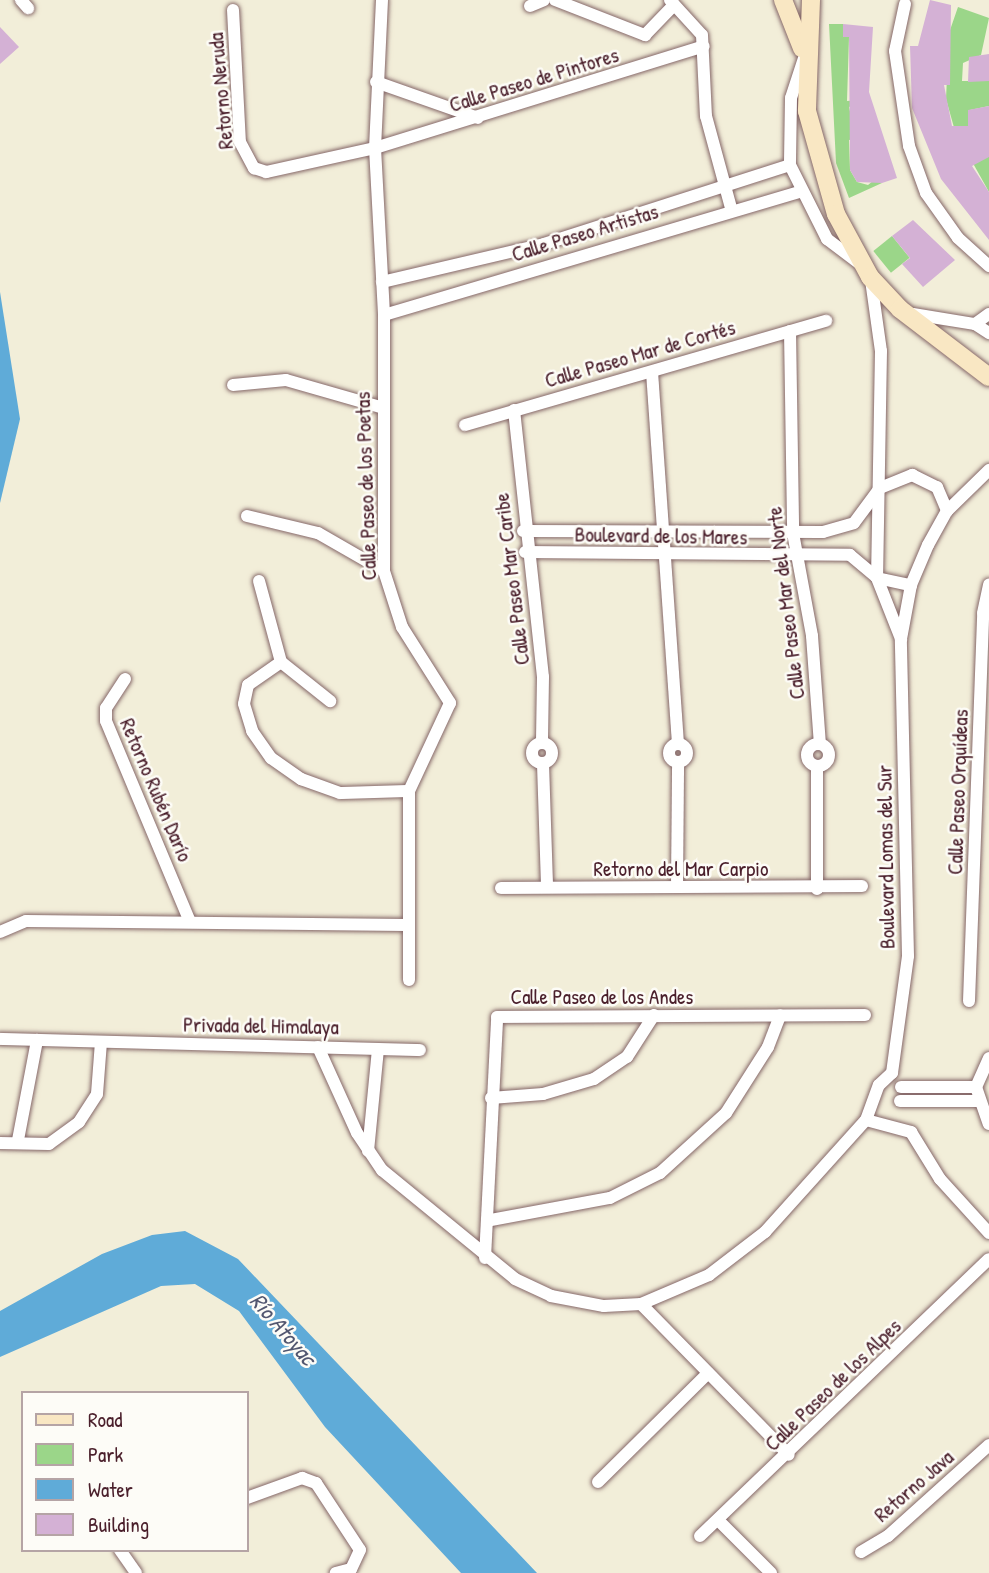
<!DOCTYPE html>
<meta charset="utf-8">
<style>
body{margin:0}
#map{position:relative;width:989px;height:1573px;overflow:hidden;background:#f2eed9;font-family:"Patrick Hand",sans-serif}
div>[style]{position:absolute}
[style*='--x']{left:calc(var(--x)*1px);top:calc(var(--y)*1px);width:calc(var(--w)*1px);rotate:calc(var(--a)*1deg)}
.green>*{inset:0;background:#9bd689;transform-origin:0 0}
.water>*{inset:0;background:#5fabd8}
.building>*{inset:0;background:#d4b1d5}
.roads{filter:drop-shadow(0 0 2px #856768) drop-shadow(0 0 2px #856768)}
.street>*{height:12px;margin:-6px;padding:0 6px;transform-origin:6px;border-radius:6px;background:#fff}
.street>.ring{margin:-6px;padding:0;box-sizing:content-box;background:none;border:12px solid #fff;border-radius:50%}
.secondary>*{height:18px;margin:-9px;padding:0 9px;transform-origin:9px;border-radius:9px;background:#f9e7c3}
span{translate:-50% -50%;white-space:nowrap;text-align:center;line-height:1.15;-webkit-text-stroke:5px #fdfcf7;paint-order:stroke}
.street-label{font-size:21px;color:#4a1f2b}
.water-label{font-size:23px;color:#525770;font-style:italic}
.legend{position:absolute;left:21px;top:1391px;width:228px;height:161px;box-sizing:border-box;background:#fdfcf7;border:2px solid #b5a4a5;margin:0;padding:9px 12px;list-style:none;font-size:21px;color:#4a1f2b}
.legend li{display:flex;align-items:center;gap:14px;height:35px}
.legend b{width:35px;border:2px solid #b5a4a5}
</style>
<div id="map">
<div class="green">
<div style="clip-path:polygon(958px 7px,989px 18px,981px 55px,963px 63px,962px 81px,989px 81px,989px 106px,970px 110px,989px 157px,989px 192px,955px 131px,946px 99px,949px 33px)"></div>
<div style="clip-path:polygon(829px 24px,843px 24px,843px 37px,849px 37px,847px 101px,870px 99px,849px 107px,856px 139px,849px 140px,850px 170px,857px 182px,868px 185px,879px 176px,882px 183px,849px 198px,836px 163px)"></div>
<div style="left:892px;top:236px;width:28px;height:24px;rotate:51deg"></div>
</div>
<div class="water">
<div style="clip-path:polygon(0 292px,20px 419px,0 503px)"></div>
<div style="clip-path:polygon(185px 1231px,238px 1259px,537px 1573px,461px 1573px,325px 1427px,239px 1311px,195px 1284px,161px 1286px,0 1357px,0 1311px,102px 1254px,152px 1235px)"></div>
</div>
<div class="building">
<div style="clip-path:polygon(930px 0,951px 5px,950px 85px,944px 85px,952px 126px,968px 126px,968px 110px,989px 106px,989px 157px,972px 166px,989px 192px,989px 240px,941px 179px,912px 108px,910px 46px,918px 46px)"></div>
<div style="clip-path:polygon(843px 24px,873px 27px,869px 92px,897px 178px,882px 183px,857px 182px,850px 170px,849px 37px,843px 37px)"></div>
<div style="clip-path:polygon(0 27px,19px 47px,0 64px)"></div>
<div style="clip-path:polygon(989px 54px,989px 81px,968px 82px,969px 57px)"></div>
<div style="clip-path:polygon(913px 220px,955px 260px,923px 287px,902px 264px,910px 258px,892px 236px)"></div>
</div>
<div class="roads">
<div class="street">
<div style="--x:21;--y:0;--w:11;--a:49"></div>
<div style="--x:382;--y:0;--w:148;--a:92.7"></div>
<div style="--x:375;--y:148;--w:167;--a:86.9"></div>
<div style="--x:384;--y:315;--w:256;--a:90"></div>
<div style="--x:384;--y:571;--w:59;--a:72.2"></div>
<div style="--x:402;--y:627;--w:90;--a:57.7"></div>
<div style="--x:450;--y:703;--w:97;--a:115"></div>
<div style="--x:409;--y:791;--w:189;--a:90"></div>
<div style="--x:555;--y:0;--w:97;--a:21.3"></div>
<div style="--x:645;--y:35;--w:42;--a:-46"></div>
<div style="--x:670;--y:0;--w:47;--a:47.6"></div>
<div style="--x:702;--y:35;--w:81;--a:87.2"></div>
<div style="--x:706;--y:116;--w:95;--a:74.8"></div>
<div style="--x:905;--y:4;--w:48;--a:102"></div>
<div style="--x:895;--y:51;--w:96;--a:81.6"></div>
<div style="--x:909;--y:146;--w:50;--a:70.1"></div>
<div style="--x:926;--y:193;--w:55;--a:54.6"></div>
<div style="--x:958;--y:238;--w:42;--a:42.1"></div>
<div style="--x:530;--y:6;--w:15;--a:-23"></div>
<div style="--x:233;--y:10;--w:132;--a:87"></div>
<div style="--x:240;--y:142;--w:30;--a:62"></div>
<div style="--x:254;--y:168;--w:13;--a:18"></div>
<div style="--x:266;--y:172;--w:112;--a:-12.4"></div>
<div style="--x:375;--y:148;--w:344;--a:-17.2"></div>
<div style="--x:804;--y:58;--w:42;--a:108"></div>
<div style="--x:791;--y:98;--w:67;--a:90.9"></div>
<div style="--x:790;--y:165;--w:83;--a:63.4"></div>
<div style="--x:827;--y:239;--w:46;--a:37.1"></div>
<div style="--x:376;--y:82;--w:108;--a:19.4"></div>
<div style="--x:871;--y:280;--w:72;--a:82"></div>
<div style="--x:881;--y:351;--w:227;--a:91"></div>
<div style="--x:877;--y:578;--w:66;--a:68.5"></div>
<div style="--x:382;--y:282;--w:166;--a:-13.2"></div>
<div style="--x:544;--y:244;--w:258;--a:-17.8"></div>
<div style="--x:913;--y:314;--w:63;--a:9.2"></div>
<div style="--x:975;--y:324;--w:17;--a:33"></div>
<div style="--x:384;--y:315;--w:433;--a:-16.5"></div>
<div style="--x:975;--y:324;--w:17;--a:-36"></div>
<div style="--x:790;--y:331;--w:202;--a:89.1"></div>
<div style="--x:793;--y:533;--w:105;--a:79.5"></div>
<div style="--x:812;--y:636;--w:108;--a:85.8"></div>
<div style="--x:652;--y:372;--w:372;--a:86"></div>
<div style="--x:233;--y:385;--w:53;--a:-5.4"></div>
<div style="--x:286;--y:380;--w:98;--a:16"></div>
<div style="--x:514;--y:410;--w:269;--a:83.8"></div>
<div style="--x:543;--y:677;--w:65;--a:90.9"></div>
<div style="--x:465;--y:425;--w:376;--a:-16.1"></div>
<div style="--x:247;--y:516;--w:73;--a:13.5"></div>
<div style="--x:318;--y:533;--w:76;--a:29.9"></div>
<div style="--x:523;--y:531;--w:300;--a:0.2"></div>
<div style="--x:823;--y:532;--w:32;--a:-16"></div>
<div style="--x:854;--y:523;--w:44;--a:-53.4"></div>
<div style="--x:880;--y:488;--w:35;--a:-22"></div>
<div style="--x:912;--y:475;--w:28;--a:26"></div>
<div style="--x:937;--y:487;--w:26;--a:67"></div>
<div style="--x:525;--y:552;--w:325;--a:0.5"></div>
<div style="--x:850;--y:555;--w:35;--a:40"></div>
<div style="--x:877;--y:578;--w:35;--a:12"></div>
<div style="--x:259;--y:581;--w:84;--a:74.8"></div>
<div style="--x:281;--y:662;--w:63;--a:38.5"></div>
<div style="--x:281;--y:662;--w:40;--a:145.1"></div>
<div style="--x:248;--y:685;--w:19;--a:102"></div>
<div style="--x:244;--y:704;--w:28;--a:73"></div>
<div style="--x:252;--y:731;--w:33;--a:55"></div>
<div style="--x:271;--y:758;--w:37;--a:35"></div>
<div style="--x:301;--y:779;--w:41;--a:19.7"></div>
<div style="--x:340;--y:793;--w:69;--a:-1.7"></div>
<div style="--x:125;--y:679;--w:35;--a:123"></div>
<div style="--x:106;--y:708;--w:13;--a:90"></div>
<div style="--x:106;--y:721;--w:215;--a:67.3"></div>
<div class="ring" style="left:532px;top:743px;width:8px;height:8px"></div>
<div class="ring" style="left:669px;top:744px;width:6px;height:6px"></div>
<div class="ring" style="left:807px;top:744px;width:10px;height:10px"></div>
<div style="--x:543;--y:764;--w:123;--a:88.1"></div>
<div style="--x:677;--y:887;--w:125;--a:-89.5"></div>
<div style="--x:501;--y:888;--w:361;--a:-0.3"></div>
<div style="--x:817;--y:889;--w:122;--a:-90"></div>
<div style="--x:0;--y:932;--w:28;--a:-23"></div>
<div style="--x:26;--y:921;--w:380;--a:0.6"></div>
<div style="--x:969;--y:1001;--w:388;--a:-87.9"></div>
<div style="--x:983;--y:613;--w:29;--a:-78"></div>
<div style="--x:0;--y:1039;--w:420;--a:1.5"></div>
<div style="--x:318;--y:1047;--w:94;--a:65.6"></div>
<div style="--x:357;--y:1133;--w:45;--a:56"></div>
<div style="--x:382;--y:1170;--w:172;--a:39.3"></div>
<div style="--x:515;--y:1279;--w:40;--a:25"></div>
<div style="--x:551;--y:1296;--w:54;--a:10.7"></div>
<div style="--x:604;--y:1306;--w:37;--a:-3"></div>
<div style="--x:641;--y:1304;--w:74;--a:-23.1"></div>
<div style="--x:709;--y:1275;--w:71;--a:-37.5"></div>
<div style="--x:765;--y:1232;--w:151;--a:-48"></div>
<div style="--x:866;--y:1120;--w:37;--a:-70"></div>
<div style="--x:879;--y:1085;--w:18;--a:-43"></div>
<div style="--x:989;--y:1058;--w:32;--a:114"></div>
<div style="--x:976;--y:1087;--w:39;--a:71"></div>
<div style="--x:892;--y:1073;--w:118;--a:-82.2"></div>
<div style="--x:908;--y:956;--w:317;--a:-91.3"></div>
<div style="--x:901;--y:639;--w:55;--a:-79.5"></div>
<div style="--x:911;--y:585;--w:43;--a:-67"></div>
<div style="--x:928;--y:545;--w:39;--a:-61"></div>
<div style="--x:947;--y:511;--w:59;--a:-44.3"></div>
<div style="--x:901;--y:1087;--w:75;--a:0"></div>
<div style="--x:491;--y:1098;--w:52;--a:-4.4"></div>
<div style="--x:543;--y:1094;--w:53;--a:-16.4"></div>
<div style="--x:594;--y:1079;--w:40;--a:-34"></div>
<div style="--x:627;--y:1057;--w:50;--a:-57.3"></div>
<div style="--x:900;--y:1101;--w:80;--a:0"></div>
<div style="--x:866;--y:1120;--w:47;--a:14.9"></div>
<div style="--x:911;--y:1132;--w:55;--a:58.3"></div>
<div style="--x:940;--y:1179;--w:73;--a:47.8"></div>
<div style="--x:18;--y:1140;--w:102;--a:-79.2"></div>
<div style="--x:0;--y:1143;--w:49;--a:1.2"></div>
<div style="--x:49;--y:1144;--w:37;--a:-36"></div>
<div style="--x:79;--y:1122;--w:33;--a:-57"></div>
<div style="--x:97;--y:1094;--w:52;--a:-85.6"></div>
<div style="--x:368;--y:1151;--w:102;--a:-84.4"></div>
<div style="--x:491;--y:1220;--w:121;--a:-10.5"></div>
<div style="--x:610;--y:1198;--w:56;--a:-26.6"></div>
<div style="--x:660;--y:1173;--w:89;--a:-42.3"></div>
<div style="--x:726;--y:1113;--w:78;--a:-57.5"></div>
<div style="--x:768;--y:1047;--w:34;--a:-69"></div>
<div style="--x:485;--y:1258;--w:241;--a:-87.1"></div>
<div style="--x:497;--y:1017;--w:368;--a:-0.3"></div>
<div style="--x:641;--y:1304;--w:211;--a:45.6"></div>
<div style="--x:598;--y:1482;--w:155;--a:-44.7"></div>
<div style="--x:247;--y:1498;--w:59;--a:-20"></div>
<div style="--x:302;--y:1478;--w:15;--a:20"></div>
<div style="--x:316;--y:1483;--w:80;--a:56.7"></div>
<div style="--x:360;--y:1550;--w:21;--a:115"></div>
<div style="--x:351;--y:1569;--w:16;--a:165"></div>
<div style="--x:718;--y:1520;--w:75;--a:45"></div>
<div style="--x:700;--y:1536;--w:400;--a:-43.8"></div>
<div style="--x:120;--y:1550;--w:28;--a:55"></div>
<div style="--x:861;--y:1552;--w:31;--a:-31"></div>
<div style="--x:888;--y:1536;--w:136;--a:-42"></div>
</div>
<div class="secondary">
<div style="--x:783;--y:0;--w:52;--a:68.4"></div>
<div style="--x:811;--y:0;--w:111;--a:92.1"></div>
<div style="--x:807;--y:111;--w:107;--a:74.3"></div>
<div style="--x:836;--y:214;--w:72;--a:61.6"></div>
<div style="--x:870;--y:277;--w:44;--a:46.8"></div>
<div style="--x:900;--y:309;--w:112;--a:37.4"></div>
</div>
</div>
<div class="street-label">
<span style="left:534px;top:80px;rotate:-17deg">Calle Paseo de Pintores</span>
<span style="left:221px;top:91px;rotate:-95deg">Retorno Neruda</span>
<span style="left:585px;top:233px;rotate:-17deg">Calle Paseo Artistas</span>
<span style="left:640px;top:354px;rotate:-16deg">Calle Paseo Mar de Cortés</span>
<span style="left:366px;top:486px;rotate:-92deg">Calle Paseo de los Poetas</span>
<span style="left:661px;top:536px;rotate:1deg">Boulevard de los Mares</span>
<span style="left:512px;top:579px;rotate:-97deg">Calle Paseo Mar Caribe</span>
<span style="left:786px;top:603px;rotate:-97deg">Calle Paseo Mar del Norte</span>
<span style="left:156px;top:790px;rotate:67deg">Retorno Rubén Darío</span>
<span style="left:958px;top:792px;rotate:-88deg">Calle Paseo Orquídeas</span>
<span style="left:886px;top:857px;rotate:-91deg">Boulevard Lomas del Sur</span>
<span style="left:681px;top:869px">Retorno del Mar Carpio</span>
<span style="left:602px;top:997px">Calle Paseo de los Andes</span>
<span style="left:261px;top:1026px;rotate:1deg">Privada del Himalaya</span>
<span style="left:833px;top:1385px;rotate:-44deg">Calle Paseo de los Alpes</span>
<span style="left:914px;top:1486px;rotate:-41deg">Retorno Java</span>
</div>
<div class="water-label">
<span style="left:283px;top:1329px;rotate:49deg">Río Atoyac</span>
</div>
<ul class="legend">
<li><b style="height:9px;background:#f9e7c3"></b>Road</li>
<li><b style="height:19px;background:#9bd689"></b>Park</li>
<li><b style="height:19px;background:#5fabd8"></b>Water</li>
<li><b style="height:19px;background:#d4b1d5"></b>Building</li>
</ul>
</div>
